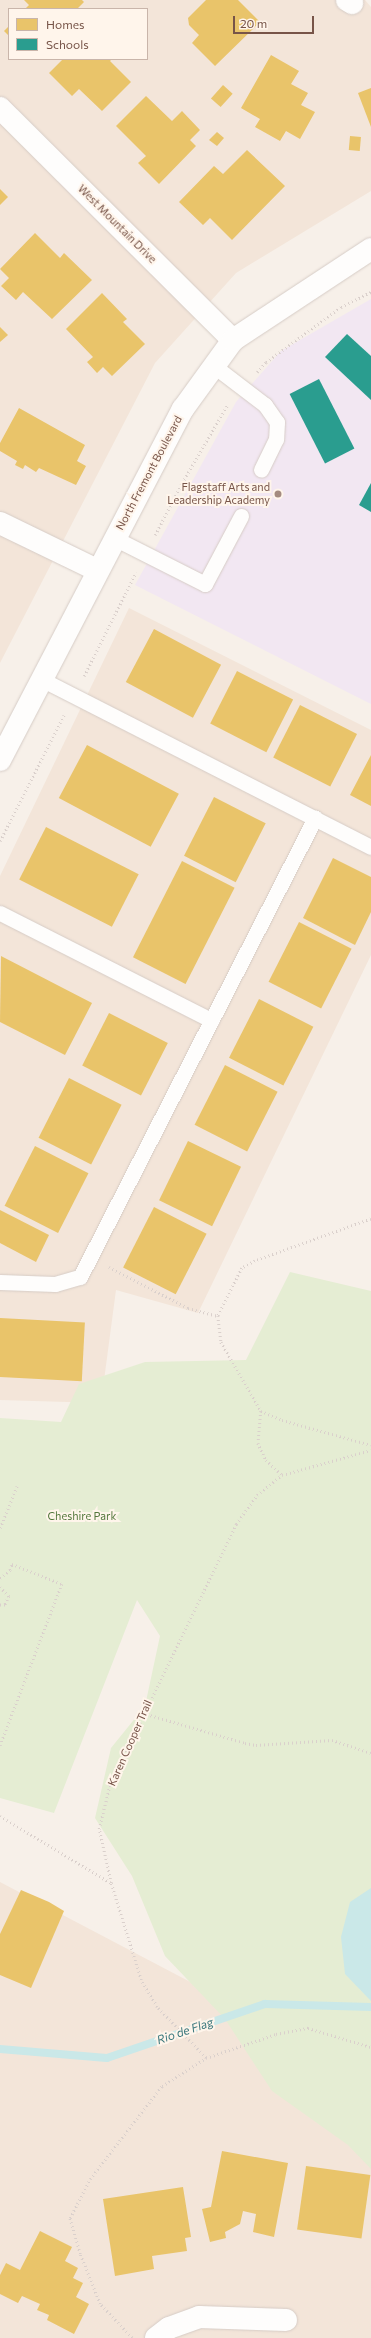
<!DOCTYPE html>
<style>
body{margin:0}
#map{position:relative;width:371px;height:2338px;overflow:hidden;background:#f7f0e9;font-family:Commissioner,sans-serif}
div>[style]{position:absolute}
[style*='--x']{left:calc(var(--x)*1px);top:calc(var(--y)*1px);width:calc(var(--w)*1px);rotate:calc(var(--a)*1deg)}
.residential>*{inset:0;background:#f3e5d9}
.education>*{inset:0;background:#f2e7f2}
.green>*{inset:0;background:#e5edd3}
.water>*{inset:0;background:#cae8e8}
.homes>*{inset:0;background:#e9c46a;transform-origin:0 0}
.schools>*{inset:0;background:#2a9d8f;transform-origin:0 0}
.stream>*{height:8px;margin:-4px;padding:0 4px;transform-origin:4px;border-radius:4px;background:#cae8e8}
.path>*{height:2.5px;margin-top:-1.25px;transform-origin:0;background:repeating-linear-gradient(90deg,#dad0cc 0 1px,transparent 0 4px)}
.roads{filter:drop-shadow(0 0 1px #d6ccc6) drop-shadow(0 0 1px #d6ccc6)}
.service>*{height:15px;margin:-7.5px;padding:0 7.5px;transform-origin:7.5px;border-radius:7.5px;background:#fefdfc}
.minor>*{height:22px;margin:-11px;padding:0 11px;transform-origin:11px;border-radius:11px;background:#fefdfc}
.tertiary>*{height:22px;margin:-11px;padding:0 11px;transform-origin:11px;border-radius:11px;background:#fefdfc}
.dots>*{width:11px;height:11px;translate:-50% -50%;box-sizing:border-box;border:2px solid #fff5eb;border-radius:50%}
span{translate:-50% -50%;white-space:nowrap;text-align:center;line-height:1.15;-webkit-text-stroke:4px #fff5eb;paint-order:stroke}
.street-label{font-size:11px;color:#775448}
.poi-label{font-size:11px;color:#775448}
.right{translate:-100% -50%;text-align:right}
.park-label{font-size:11px;color:#53773c}
.water-label{font-size:12px;color:#3b787d;font-style:italic}
.legend{position:absolute;left:8px;top:8px;width:140px;height:52px;box-sizing:border-box;background:#fff5eb;border:1px solid #c9b5aa;margin:0;padding:5px 7px;list-style:none;font-size:12px;color:#775448}
.legend li{display:flex;align-items:center;gap:8px;height:20px}
.legend b{width:20px;border:1px solid #c9b5aa}
.scale{position:absolute;left:233px;top:16px;width:81px;height:18px;box-sizing:border-box;border:2px solid #775448;border-top:0;padding-left:5px;font-size:12px;line-height:14px;white-space:nowrap;color:#775448;-webkit-text-stroke:3px #fff5eb;paint-order:stroke}
</style>
<div id="map">
<div class="residential">
<div style="clip-path:polygon(evenodd,0 0,365px 0,371px 7px,371px 191px,236px 273px,155px 363px,0 663px,0 0,9px 9px,147px 9px,147px 59px,9px 59px,9px 9px)"></div>
<div style="clip-path:polygon(129px 608px,371px 730px,371px 955px,198px 1313px,116px 1290px,101px 1403px,0 1400px,0 876px)"></div>
<div style="clip-path:polygon(0 1882px,217px 1996px,371px 2107px,371px 2338px,0 2338px)"></div>
</div>
<div class="education">
<div style="clip-path:polygon(371px 299px,371px 704px,135px 585px,236px 402px,281px 351px)"></div>
</div>
<div class="green">
<div style="clip-path:polygon(290px 1272px,371px 1291px,371px 2169px,348px 2145px,272px 2091px,225px 2019px,165px 1956px,132px 1876px,95px 1818px,111px 1748px,145px 1706px,160px 1636px,137px 1600px,54px 1813px,0 1798px,0 1418px,61px 1422px,79px 1384px,145px 1362px,246px 1360px)"></div>
</div>
<div class="water">
<div style="clip-path:polygon(371px 1888px,371px 2001px,345px 1974px,341px 1937px,350px 1902px)"></div>
</div>
<div class="homes">
<div style="clip-path:polygon(24px 0,82px 0,84px 2px,77px 9px,25px 9px,29px 5px)"></div>
<div style="clip-path:polygon(206px 0,238px 0,260px 22px,215px 66px,192px 43px,199px 35px,189px 25px,188px 18px)"></div>
<div style="clip-path:polygon(9px 26px,9px 36px,4px 31px)"></div>
<div style="clip-path:polygon(271px 55px,299px 71px,291px 84px,308px 93px,301px 105px,315px 112px,300px 139px,286px 131px,280px 141px,255px 127px,260px 119px,241px 108px)"></div>
<div style="clip-path:polygon(63px 59px,112px 59px,110px 61px,131px 82px,102px 111px,79px 89px,72px 96px,49px 73px)"></div>
<div style="left:223px;top:85px;width:13px;height:18px;rotate:42deg"></div>
<div style="clip-path:polygon(371px 88px,371px 127px,358px 93px)"></div>
<div style="clip-path:polygon(146px 96px,172px 121px,182px 111px,200px 130px,190px 140px,196px 146px,159px 184px,138px 163px,146px 156px,116px 126px)"></div>
<div style="clip-path:polygon(217px 132px,224px 138px,217px 146px,209px 140px)"></div>
<div style="left:350px;top:136px;width:11px;height:14px;rotate:5deg"></div>
<div style="clip-path:polygon(247px 150px,285px 186px,232px 240px,210px 218px,203px 225px,179px 202px,214px 166px,223px 174px)"></div>
<div style="clip-path:polygon(0 189px,8px 197px,0 205px)"></div>
<div style="clip-path:polygon(35px 233px,60px 258px,64px 253px,92px 280px,52px 319px,23px 292px,16px 300px,1px 286px,9px 278px,0 269px)"></div>
<div style="clip-path:polygon(102px 293px,127px 319px,123px 322px,145px 344px,112px 376px,103px 367px,97px 373px,87px 362px,93px 357px,66px 329px)"></div>
<div style="clip-path:polygon(0 327px,8px 335px,0 342px)"></div>
<div style="clip-path:polygon(19px 408px,85px 445px,77px 461px,86px 466px,76px 485px,39px 468px,36px 472px,25px 465px,23px 469px,15px 465px,17px 461px,0 451px,0 443px)"></div>
<div style="left:154px;top:629px;width:76px;height:60px;rotate:28deg"></div>
<div style="left:237px;top:671px;width:63px;height:59px;rotate:27deg"></div>
<div style="left:300px;top:705px;width:64px;height:59px;rotate:27deg"></div>
<div style="left:87px;top:745px;width:104px;height:60px;rotate:28deg"></div>
<div style="clip-path:polygon(371px 755px,371px 806px,350px 795px)"></div>
<div style="left:214px;top:797px;width:58px;height:66px;rotate:27deg"></div>
<div style="left:46px;top:827px;width:104px;height:59px;rotate:27deg"></div>
<div style="clip-path:polygon(333px 858px,371px 877px,371px 912px,355px 945px,303px 918px)"></div>
<div style="left:182px;top:861px;width:59px;height:108px;rotate:27deg"></div>
<div style="left:299px;top:922px;width:59px;height:67px;rotate:27deg"></div>
<div style="clip-path:polygon(1px 956px,92px 1003px,65px 1055px,0 1022px)"></div>
<div style="left:259px;top:999px;width:61px;height:66px;rotate:27deg"></div>
<div style="left:109px;top:1013px;width:66px;height:59px;rotate:27deg"></div>
<div style="left:225px;top:1065px;width:59px;height:67px;rotate:27deg"></div>
<div style="left:69px;top:1078px;width:59px;height:67px;rotate:27deg"></div>
<div style="left:188px;top:1141px;width:59px;height:66px;rotate:26deg"></div>
<div style="left:35px;top:1146px;width:60px;height:67px;rotate:27deg"></div>
<div style="left:154px;top:1207px;width:59px;height:68px;rotate:27deg"></div>
<div style="clip-path:polygon(0 1210px,49px 1235px,36px 1262px,0 1243px)"></div>
<div style="left:0;top:1318px;width:85px;height:59px;rotate:3deg"></div>
<div style="clip-path:polygon(21px 1890px,49px 1902px,64px 1911px,31px 1988px,0 1975px,0 1934px)"></div>
<div style="clip-path:polygon(222px 2151px,288px 2163px,274px 2237px,253px 2232px,256px 2214px,243px 2211px,240px 2224px,225px 2232px,226px 2238px,210px 2242px,202px 2209px,211px 2207px)"></div>
<div style="left:306px;top:2166px;width:65px;height:64px;rotate:8deg"></div>
<div style="clip-path:polygon(183px 2187px,191px 2237px,185px 2238px,187px 2251px,152px 2256px,154px 2269px,115px 2276px,103px 2199px)"></div>
<div style="clip-path:polygon(40px 2231px,72px 2247px,65px 2261px,78px 2268px,73px 2278px,83px 2283px,76px 2297px,89px 2304px,74px 2334px,47px 2320px,49px 2315px,37px 2310px,40px 2304px,22px 2296px,18px 2303px,0 2294px,0 2275px,6px 2263px,20px 2270px)"></div>
</div>
<div class="schools">
<div style="clip-path:polygon(347px 334px,371px 356px,371px 400px,325px 357px)"></div>
<div style="left:319px;top:379px;width:78px;height:33px;rotate:63deg"></div>
<div style="clip-path:polygon(371px 483px,371px 512px,359px 505px)"></div>
</div>
<div class="stream">
<div style="--x:0;--y:2049;--w:107;--a:4.8"></div>
<div style="--x:107;--y:2058;--w:167;--a:-18.9"></div>
<div style="--x:265;--y:2004;--w:106;--a:1.6"></div>
</div>
<div class="path">
<div style="--x:257;--y:372;--w:13;--a:-48"></div>
<div style="--x:266;--y:362;--w:93;--a:-36.3"></div>
<div style="--x:341;--y:307;--w:34;--a:-27"></div>
<div style="--x:155;--y:535;--w:59;--a:-62.6"></div>
<div style="--x:182;--y:483;--w:91;--a:-59.8"></div>
<div style="--x:84;--y:676;--w:116;--a:-63.4"></div>
<div style="--x:0;--y:841;--w:141;--a:-63.1"></div>
<div style="--x:371;--y:1219;--w:123;--a:160.1"></div>
<div style="--x:255;--y:1261;--w:15;--a:152"></div>
<div style="--x:242;--y:1268;--w:54;--a:116.6"></div>
<div style="--x:218;--y:1316;--w:26;--a:83"></div>
<div style="--x:221;--y:1342;--w:80;--a:59.9"></div>
<div style="--x:261;--y:1411;--w:23;--a:23"></div>
<div style="--x:282;--y:1420;--w:92;--a:15.7"></div>
<div style="--x:109;--y:1267;--w:89;--a:27.4"></div>
<div style="--x:188;--y:1308;--w:31;--a:15"></div>
<div style="--x:261;--y:1411;--w:32;--a:95"></div>
<div style="--x:258;--y:1443;--w:19;--a:65"></div>
<div style="--x:266;--y:1460;--w:22;--a:43"></div>
<div style="--x:0;--y:1528;--w:45;--a:-68"></div>
<div style="--x:0;--y:1578;--w:13;--a:-39"></div>
<div style="--x:10;--y:1570;--w:6;--a:-72"></div>
<div style="--x:12;--y:1564;--w:54;--a:21.8"></div>
<div style="--x:62;--y:1584;--w:173;--a:110.9"></div>
<div style="--x:0;--y:1587;--w:13;--a:45"></div>
<div style="--x:9;--y:1596;--w:10;--a:114"></div>
<div style="--x:5;--y:1605;--w:5;--a:180"></div>
<div style="--x:143;--y:1713;--w:106;--a:16.4"></div>
<div style="--x:245;--y:1743;--w:11;--a:10"></div>
<div style="--x:256;--y:1745;--w:76;--a:-3.8"></div>
<div style="--x:332;--y:1740;--w:41;--a:18.4"></div>
<div style="--x:0;--y:1816;--w:130;--a:31.1"></div>
<div style="--x:206;--y:2058;--w:71;--a:-133.9"></div>
<div style="--x:157;--y:2007;--w:31;--a:-121"></div>
<div style="--x:141;--y:1980;--w:102;--a:-107.2"></div>
<div style="--x:111;--y:1883;--w:55;--a:-102.5"></div>
<div style="--x:99;--y:1829;--w:46;--a:-76.3"></div>
<div style="--x:110;--y:1784;--w:289;--a:-64.1"></div>
<div style="--x:236;--y:1524;--w:36;--a:-54"></div>
<div style="--x:257;--y:1495;--w:32;--a:-39"></div>
<div style="--x:282;--y:1475;--w:92;--a:-15.7"></div>
<div style="--x:132;--y:2338;--w:47;--a:-133.3"></div>
<div style="--x:100;--y:2304;--w:54;--a:-111.8"></div>
<div style="--x:80;--y:2254;--w:37;--a:-106"></div>
<div style="--x:70;--y:2218;--w:44;--a:-62.9"></div>
<div style="--x:90;--y:2179;--w:118;--a:-52.3"></div>
<div style="--x:162;--y:2086;--w:52;--a:-32.5"></div>
<div style="--x:206;--y:2058;--w:74;--a:-18.9"></div>
<div style="--x:276;--y:2034;--w:33;--a:-11"></div>
<div style="--x:308;--y:2028;--w:66;--a:16.8"></div>
</div>
<div class="roads">
<div class="service">
<div style="--x:214;--y:366;--w:64;--a:37.4"></div>
<div style="--x:265;--y:405;--w:21;--a:55"></div>
<div style="--x:277;--y:422;--w:17;--a:93"></div>
<div style="--x:276;--y:439;--w:34;--a:116"></div>
<div style="--x:114;--y:538;--w:102;--a:26.8"></div>
<div style="--x:205;--y:584;--w:77;--a:-62.1"></div>
<div style="--x:41;--y:679;--w:370;--a:27"></div>
<div style="--x:0;--y:913;--w:237;--a:26.9"></div>
<div style="--x:0;--y:1282;--w:55;--a:2.1"></div>
<div style="--x:55;--y:1284;--w:26;--a:-16"></div>
<div style="--x:80;--y:1277;--w:516;--a:-62.89"></div>
</div>
<div class="minor">
<div style="--x:347;--y:0;--w:6;--a:31"></div>
<div style="--x:0;--y:108;--w:329;--a:44.9"></div>
<div style="--x:0;--y:523;--w:108;--a:25.9"></div>
<div style="--x:156;--y:2338;--w:16;--a:-38"></div>
<div style="--x:169;--y:2328;--w:32;--a:-20"></div>
<div style="--x:199;--y:2317;--w:87;--a:2"></div>
</div>
<div class="tertiary">
<div style="--x:0;--y:760;--w:396;--a:-62.5"></div>
<div style="--x:183;--y:409;--w:85;--a:-54.1"></div>
<div style="--x:233;--y:340;--w:165;--a:-33.4"></div>
</div>
</div>
<div class="dots">
<div style="left:278px;top:494px;background:#a48b80"></div>
</div>
<div class="street-label">
<span style="left:117px;top:224px;rotate:45deg">West Mountain Drive</span>
<span style="left:149px;top:473px;rotate:-62deg">North Fremont Boulevard</span>
<span style="left:130px;top:1743px;rotate:-66deg">Karen Cooper Trail</span>
</div>
<div class="poi-label">
<span class="right" style="left:270px;top:494px">Flagstaff Arts and<br>Leadership Academy</span>
</div>
<div class="park-label">
<span style="left:82px;top:1516px">Cheshire Park</span>
</div>
<div class="water-label">
<span style="left:185px;top:2031px;rotate:-19deg">Rio de Flag</span>
</div>
<ul class="legend">
<li><b style="height:11px;background:#e9c46a"></b>Homes</li>
<li><b style="height:11px;background:#2a9d8f"></b>Schools</li>
</ul>
<div class="scale">20 m</div>
</div>
